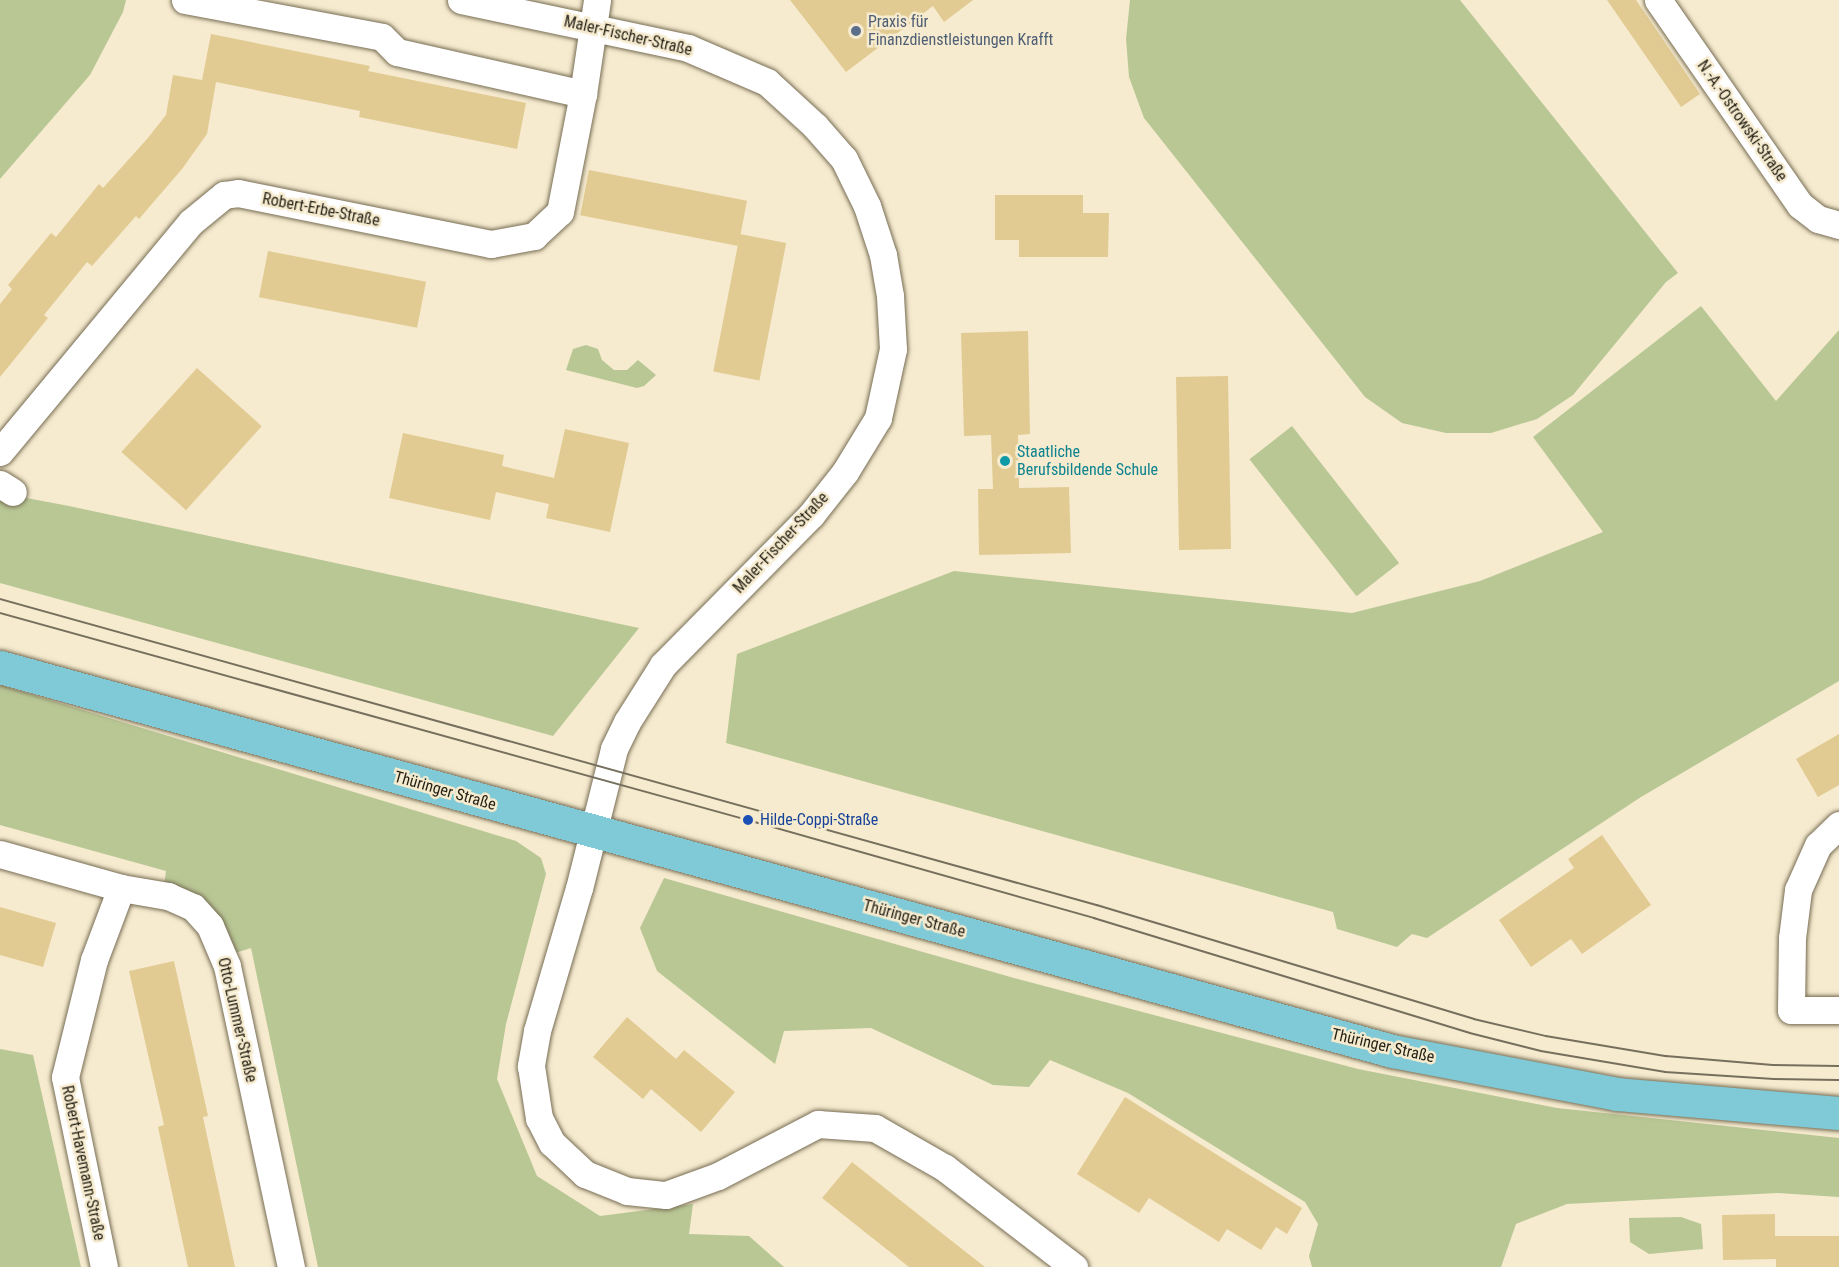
<!DOCTYPE html>
<meta charset="utf-8">
<style>
body{margin:0}
#map{position:relative;width:1839px;height:1267px;overflow:hidden;background:#f6ebcf;font-family:"Roboto Condensed",sans-serif}
div>[style]{position:absolute}
[style*='--x']{left:calc(var(--x)*1px);top:calc(var(--y)*1px);width:calc(var(--w)*1px);rotate:calc(var(--a)*1deg)}
.green>*{inset:0;background:#b9c795;transform-origin:0 0}
.building>*{inset:0;background:#e2cb93;transform-origin:0 0}
.roads{filter:drop-shadow(0 0 2px #776d54) drop-shadow(0 0 2px #776d54)}
.minor>*{height:27px;margin:-13.5px;padding:0 13.5px;transform-origin:13.5px;border-radius:13.5px;background:#fff}
.major>*{height:33px;margin:-16.5px;padding:0 16.5px;transform-origin:16.5px;border-radius:16.5px;background:#7fcad6}
.tram>*{height:1.5px;margin:-0.75px;padding:0 0.75px;transform-origin:0.75px;border-radius:0.75px;background:#766f5d}
.dots>*{width:16px;height:16px;translate:-50% -50%;box-sizing:border-box;border:3px solid #f6ebcf;border-radius:50%}
span{translate:-50% -50%;white-space:nowrap;text-align:center;line-height:1.15;-webkit-text-stroke:5px #f6ebcf;paint-order:stroke}
.service-label{font-size:16px;color:#4e5e75}
.left{translate:0 -50%;text-align:left}
.street-label{font-size:16px;color:#231f14}
.culture-label{font-size:16px;color:#0d838f}
.transit-label{font-size:16px;color:#164399}
</style>
<div id="map">
<div class="green">
<div style="clip-path:polygon(0 0,126px 0,123px 12px,90px 75px,0 179px)"></div>
<div style="clip-path:polygon(1130px 0,1460px 0,1678px 273px,1666px 282px,1573px 395px,1537px 419px,1491px 433px,1446px 433px,1402px 423px,1365px 397px,1144px 118px,1129px 77px,1126px 39px)"></div>
<div style="clip-path:polygon(1701px 306px,1776px 401px,1839px 330px,1839px 681px,1641px 797px,1427px 938px,1412px 934px,1397px 947px,1337px 929px,1333px 912px,726px 743px,737px 654px,954px 571px,1352px 613px,1480px 581px,1603px 532px,1533px 437px)"></div>
<div style="clip-path:polygon(586px 345px,598px 349px,602px 360px,614px 370px,627px 370px,638px 360px,656px 375px,644px 386px,637px 388px,566px 370px,573px 349px)"></div>
<div style="left:1292px;top:426px;width:174px;height:54px;rotate:52deg"></div>
<div style="clip-path:polygon(0 493px,69px 506px,639px 628px,553px 736px,0 583px)"></div>
<div style="clip-path:polygon(0 685px,516px 841px,541px 858px,546px 874px,506px 1024px,497px 1079px,537px 1176px,600px 1216px,693px 1204px,689px 1234px,749px 1236px,784px 1267px,318px 1267px,251px 948px,235px 953px,220px 918px,207px 902px,164px 885px,166px 871px,0 825px)"></div>
<div style="clip-path:polygon(664px 878px,1014px 978px,1358px 1069px,1557px 1108px,1839px 1138px,1839px 1197px,1777px 1193px,1567px 1204px,1516px 1224px,1501px 1267px,1312px 1267px,1309px 1256px,1318px 1224px,1305px 1202px,1128px 1093px,1050px 1060px,1029px 1087px,993px 1085px,871px 1028px,784px 1031px,775px 1064px,657px 971px,640px 928px)"></div>
<div style="clip-path:polygon(0 1049px,33px 1055px,81px 1267px,0 1267px)"></div>
<div style="clip-path:polygon(1681px 1217px,1701px 1224px,1703px 1249px,1649px 1254px,1630px 1242px,1629px 1218px)"></div>
</div>
<div class="building">
<div style="clip-path:polygon(790px 0,973px 0,944px 22px,933px 6px,846px 72px)"></div>
<div style="clip-path:polygon(1607px 0,1636px 0,1700px 94px,1681px 107px)"></div>
<div style="clip-path:polygon(211px 34px,370px 66px,368px 71px,526px 103px,517px 149px,359px 117px,360px 111px,216px 82px,207px 134px,182px 169px,139px 219px,136px 216px,92px 266px,87px 262px,44px 315px,48px 318px,0 377px,0 304px,12px 289px,8px 285px,51px 233px,56px 237px,99px 184px,103px 188px,147px 139px,166px 115px,173px 75px,202px 80px)"></div>
<div style="left:589px;top:170px;width:161px;height:46px;rotate:11deg"></div>
<div style="clip-path:polygon(995px 195px,1083px 195px,1083px 213px,1109px 213px,1108px 257px,1019px 257px,1019px 240px,995px 240px)"></div>
<div style="left:740px;top:234px;width:47px;height:140px;rotate:11deg"></div>
<div style="left:268px;top:251px;width:161px;height:47px;rotate:11deg"></div>
<div style="clip-path:polygon(1028px 331px,1030px 434px,1018px 435px,1019px 488px,1069px 487px,1071px 553px,979px 555px,978px 489px,993px 489px,991px 435px,964px 436px,961px 333px)"></div>
<div style="left:197px;top:368px;width:87px;height:113px;rotate:42deg"></div>
<div style="left:1228px;top:376px;width:173px;height:52px;rotate:89deg"></div>
<div style="clip-path:polygon(565px 429px,629px 443px,610px 532px,546px 518px,549px 504px,496px 492px,490px 520px,389px 498px,403px 433px,504px 455px,502px 466px,554px 478px)"></div>
<div style="clip-path:polygon(1839px 734px,1839px 785px,1818px 797px,1796px 759px)"></div>
<div style="clip-path:polygon(1602px 835px,1651px 905px,1582px 954px,1571px 939px,1531px 967px,1499px 920px,1574px 868px,1568px 859px)"></div>
<div style="clip-path:polygon(0 907px,56px 923px,43px 967px,0 955px)"></div>
<div style="clip-path:polygon(174px 961px,208px 1116px,203px 1117px,235px 1267px,188px 1267px,158px 1127px,164px 1125px,129px 971px)"></div>
<div style="clip-path:polygon(627px 1017px,676px 1059px,684px 1050px,735px 1092px,701px 1132px,651px 1089px,643px 1099px,593px 1057px)"></div>
<div style="clip-path:polygon(1125px 1097px,1302px 1208px,1287px 1234px,1276px 1227px,1261px 1250px,1227px 1229px,1219px 1242px,1149px 1198px,1139px 1213px,1077px 1174px)"></div>
<div style="clip-path:polygon(852px 1162px,948px 1238px,985px 1267px,909px 1267px,822px 1198px)"></div>
<div style="clip-path:polygon(1775px 1214px,1775px 1236px,1839px 1236px,1839px 1267px,1776px 1267px,1776px 1259px,1723px 1260px,1722px 1215px)"></div>
</div>
<div class="roads">
<div class="minor">
<div style="--x:185;--y:0;--w:200;--a:10.6"></div>
<div style="--x:382;--y:37;--w:21;--a:45"></div>
<div style="--x:397;--y:52;--w:191;--a:12.7"></div>
<div style="--x:461;--y:0;--w:232;--a:11.9"></div>
<div style="--x:688;--y:48;--w:86;--a:23.3"></div>
<div style="--x:767;--y:82;--w:65;--a:42.5"></div>
<div style="--x:815;--y:126;--w:44;--a:48.7"></div>
<div style="--x:844;--y:159;--w:52;--a:63.9"></div>
<div style="--x:867;--y:206;--w:52;--a:71.9"></div>
<div style="--x:883;--y:255;--w:42;--a:80.3"></div>
<div style="--x:890;--y:296;--w:53;--a:86.8"></div>
<div style="--x:893;--y:349;--w:71;--a:102.3"></div>
<div style="--x:878;--y:418;--w:63;--a:121.4"></div>
<div style="--x:845;--y:472;--w:55;--a:128.3"></div>
<div style="--x:811;--y:515;--w:211;--a:134.6"></div>
<div style="--x:663;--y:665;--w:67;--a:122.3"></div>
<div style="--x:627;--y:722;--w:30;--a:116"></div>
<div style="--x:614;--y:749;--w:143;--a:104.1"></div>
<div style="--x:579;--y:888;--w:149;--a:106.4"></div>
<div style="--x:537;--y:1031;--w:36;--a:100"></div>
<div style="--x:531;--y:1066;--w:53;--a:81.3"></div>
<div style="--x:539;--y:1118;--w:28;--a:63"></div>
<div style="--x:552;--y:1143;--w:45;--a:43.2"></div>
<div style="--x:585;--y:1174;--w:45;--a:22"></div>
<div style="--x:627;--y:1191;--w:39;--a:6"></div>
<div style="--x:666;--y:1195;--w:55;--a:-20.1"></div>
<div style="--x:718;--y:1176;--w:113;--a:-27.5"></div>
<div style="--x:818;--y:1124;--w:57;--a:4"></div>
<div style="--x:875;--y:1128;--w:81;--a:29.7"></div>
<div style="--x:945;--y:1168;--w:163;--a:37.5"></div>
<div style="--x:1658;--y:0;--w:249;--a:55.3"></div>
<div style="--x:1800;--y:205;--w:23;--a:38"></div>
<div style="--x:1818;--y:219;--w:22;--a:16"></div>
<div style="--x:0;--y:452;--w:299;--a:-50.3"></div>
<div style="--x:191;--y:222;--w:43;--a:-39.3"></div>
<div style="--x:224;--y:195;--w:14;--a:-8"></div>
<div style="--x:238;--y:193;--w:258;--a:11.4"></div>
<div style="--x:491;--y:244;--w:44;--a:-10.5"></div>
<div style="--x:534;--y:236;--w:35;--a:-43"></div>
<div style="--x:560;--y:212;--w:120;--a:-79"></div>
<div style="--x:583;--y:94;--w:95;--a:-81.5"></div>
<div style="--x:0;--y:484;--w:15;--a:32"></div>
<div style="--x:1839;--y:825;--w:29;--a:136"></div>
<div style="--x:1818;--y:845;--w:49;--a:114"></div>
<div style="--x:1798;--y:890;--w:48;--a:97.1"></div>
<div style="--x:1792;--y:938;--w:72;--a:90.8"></div>
<div style="--x:1791;--y:1010;--w:48;--a:0"></div>
<div style="--x:0;--y:854;--w:126;--a:15.7"></div>
<div style="--x:121;--y:888;--w:48;--a:9.7"></div>
<div style="--x:168;--y:896;--w:27;--a:24"></div>
<div style="--x:193;--y:907;--w:25;--a:48"></div>
<div style="--x:210;--y:926;--w:43;--a:67"></div>
<div style="--x:227;--y:966;--w:308;--a:78"></div>
<div style="--x:104;--y:1267;--w:194;--a:-101.6"></div>
<div style="--x:65;--y:1077;--w:121;--a:-76.1"></div>
<div style="--x:94;--y:960;--w:77;--a:-69.4"></div>
</div>
<div class="major">
<div style="--x:0;--y:667;--w:1444;--a:15.42"></div>
<div style="--x:1392;--y:1051;--w:229;--a:10.8"></div>
<div style="--x:1617;--y:1094;--w:223;--a:4.9"></div>
</div>
</div>
<div class="tram">
<div style="--x:0;--y:599;--w:1139;--a:15.59"></div>
<div style="--x:1097;--y:905;--w:394;--a:16.8"></div>
<div style="--x:1474;--y:1019;--w:74;--a:13.3"></div>
<div style="--x:1546;--y:1036;--w:122;--a:9.5"></div>
<div style="--x:1666;--y:1056;--w:107;--a:4.8"></div>
<div style="--x:1773;--y:1065;--w:66;--a:0.9"></div>
<div style="--x:0;--y:613;--w:776;--a:15.47"></div>
<div style="--x:748;--y:820;--w:360;--a:15.8"></div>
<div style="--x:1094;--y:918;--w:393;--a:17"></div>
<div style="--x:1470;--y:1033;--w:73;--a:14.2"></div>
<div style="--x:1541;--y:1051;--w:126;--a:9.6"></div>
<div style="--x:1665;--y:1072;--w:109;--a:3.7"></div>
<div style="--x:1774;--y:1079;--w:65;--a:0.9"></div>
</div>
<div class="dots">
<div style="left:856px;top:31px;background:#5c6f8a"></div>
<div style="left:1005px;top:461px;background:#0f9aa8"></div>
<div style="left:748px;top:820px;background:#1a4fb4"></div>
</div>
<div class="service-label">
<span class="left" style="left:868px;top:31px">Praxis für<br>Finanzdienstleistungen Krafft</span>
</div>
<div class="street-label">
<span style="left:628px;top:36px;rotate:13deg">Maler-Fischer-Straße</span>
<span style="left:1742px;top:121px;rotate:55deg">N.-A.-Ostrowski-Straße</span>
<span style="left:321px;top:210px;rotate:11deg">Robert-Erbe-Straße</span>
<span style="left:781px;top:543px;rotate:-47deg">Maler-Fischer-Straße</span>
<span style="left:445px;top:791px;rotate:16deg">Thüringer Straße</span>
<span style="left:914px;top:919px;rotate:15deg">Thüringer Straße</span>
<span style="left:237px;top:1020px;rotate:77deg">Otto-Lummer-Straße</span>
<span style="left:1383px;top:1046px;rotate:13deg">Thüringer Straße</span>
<span style="left:83px;top:1163px;rotate:78deg">Robert-Havemann-Straße</span>
</div>
<div class="culture-label">
<span class="left" style="left:1017px;top:461px">Staatliche<br>Berufsbildende Schule</span>
</div>
<div class="transit-label">
<span class="left" style="left:760px;top:820px">Hilde-Coppi-Straße</span>
</div>
</div>
